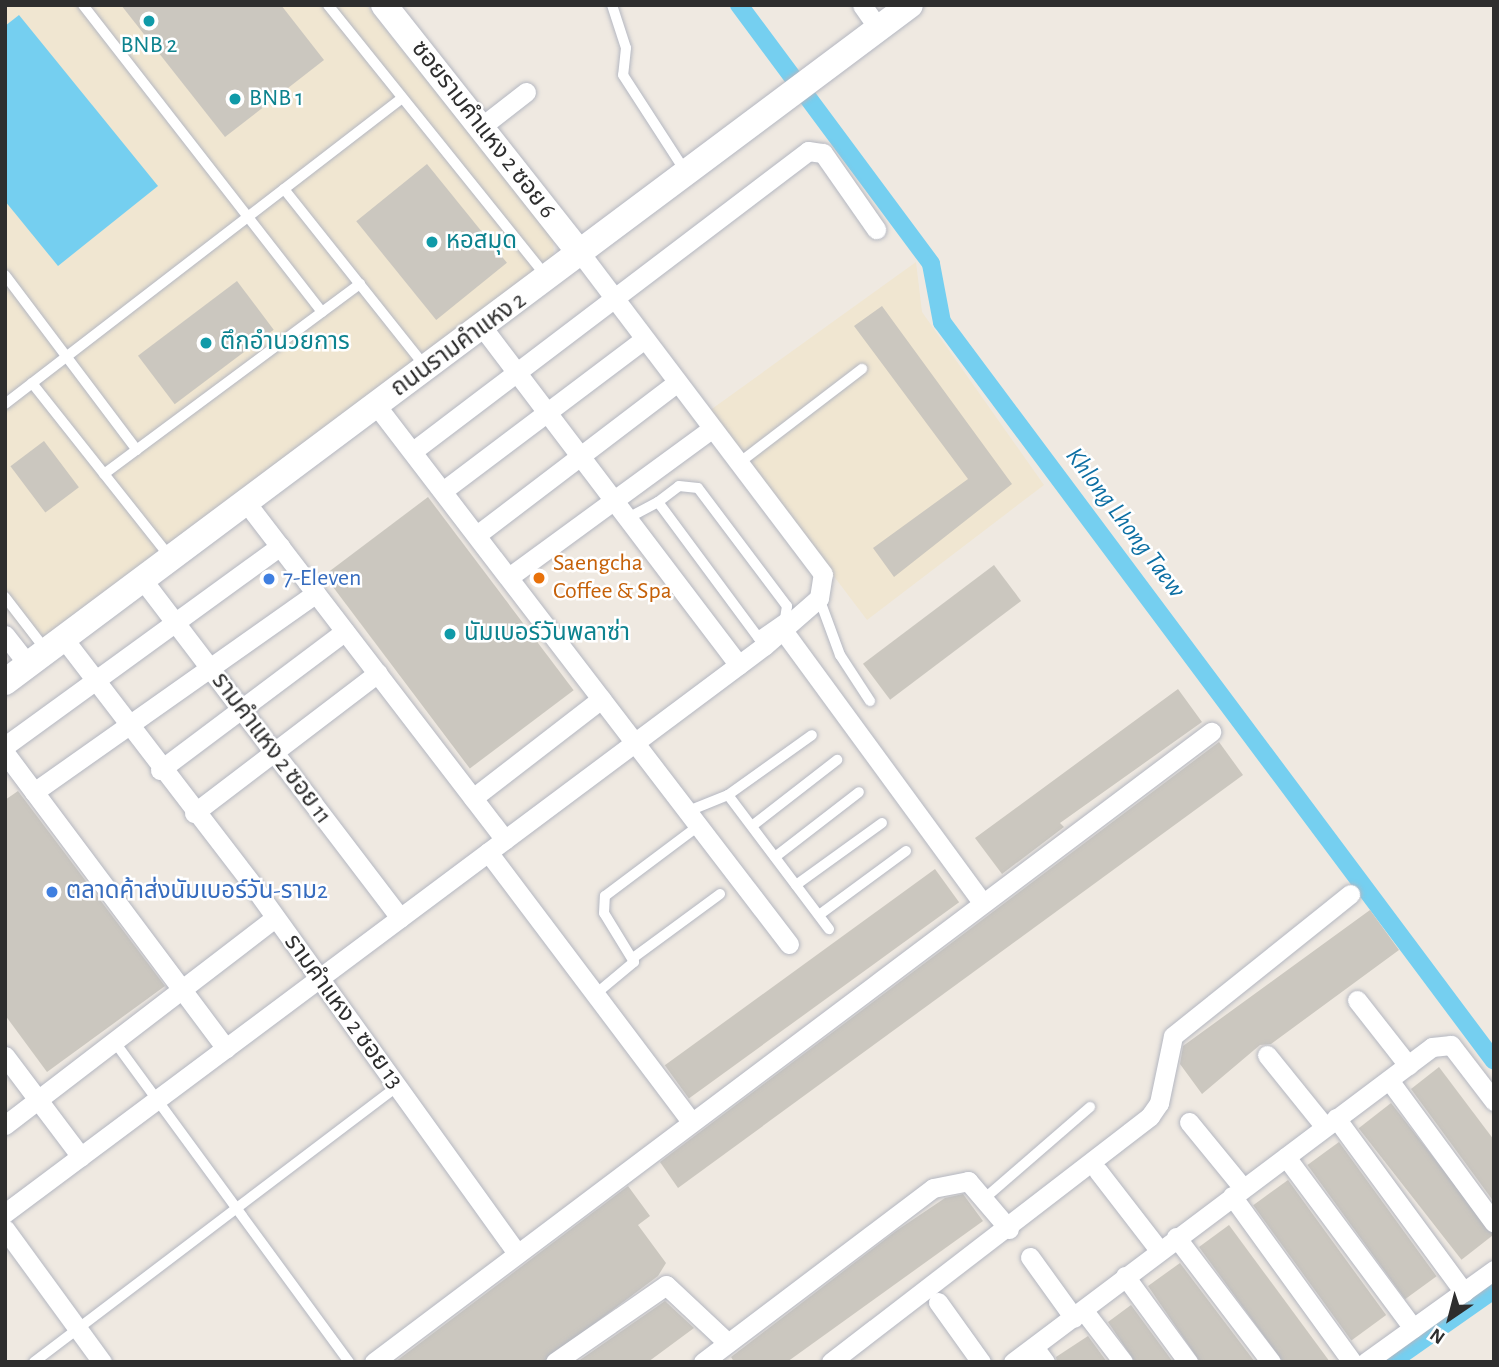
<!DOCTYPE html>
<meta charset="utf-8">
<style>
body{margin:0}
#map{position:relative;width:1499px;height:1367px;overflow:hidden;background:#efe9e1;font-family:"Alegreya Sans","Noto Sans Thai",sans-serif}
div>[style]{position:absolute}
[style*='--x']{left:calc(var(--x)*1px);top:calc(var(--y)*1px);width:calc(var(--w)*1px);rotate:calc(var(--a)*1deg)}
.education>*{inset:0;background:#f0e6d1}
.water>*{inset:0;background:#75cff0}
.canal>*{height:18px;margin:-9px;padding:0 9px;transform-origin:9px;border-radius:9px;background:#75cff0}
.building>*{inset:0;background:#cbc7bf;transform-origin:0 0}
.roads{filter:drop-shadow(0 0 2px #b4b7c1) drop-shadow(0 0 2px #b4b7c1)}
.lane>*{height:10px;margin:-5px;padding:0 5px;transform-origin:5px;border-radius:5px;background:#fff}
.street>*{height:19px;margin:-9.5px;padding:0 9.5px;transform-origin:9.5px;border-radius:9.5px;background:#fff}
.secondary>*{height:26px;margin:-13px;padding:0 13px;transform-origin:13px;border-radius:13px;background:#fff}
.dots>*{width:19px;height:19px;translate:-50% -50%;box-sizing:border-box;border:4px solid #fff;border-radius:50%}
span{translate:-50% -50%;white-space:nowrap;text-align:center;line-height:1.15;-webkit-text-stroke:5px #fff;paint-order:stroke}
.culture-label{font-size:24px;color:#0d838f}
.left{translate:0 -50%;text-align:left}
.street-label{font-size:24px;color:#2e2e2e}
.food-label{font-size:24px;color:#c56008}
.shop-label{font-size:24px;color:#366cbe}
.water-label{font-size:26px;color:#0d6fa3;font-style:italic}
.frame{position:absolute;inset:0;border:7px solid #2e2e2e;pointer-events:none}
.north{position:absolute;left:1415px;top:1283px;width:70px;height:70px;-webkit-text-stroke:5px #fff;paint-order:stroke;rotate:215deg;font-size:19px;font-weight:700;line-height:28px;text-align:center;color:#2e2e2e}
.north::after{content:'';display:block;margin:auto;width:24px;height:32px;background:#2e2e2e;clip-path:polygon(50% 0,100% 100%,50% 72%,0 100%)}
</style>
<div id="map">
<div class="education">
<div style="clip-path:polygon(5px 5px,366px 5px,553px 238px,554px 259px,34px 644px,5px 608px)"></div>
<div style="clip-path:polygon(916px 262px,922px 312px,1044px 485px,867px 620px,709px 411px)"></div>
</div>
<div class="water">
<div style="clip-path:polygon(19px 15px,158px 186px,58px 266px,5px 201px,5px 26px)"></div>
</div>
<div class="canal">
<div style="--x:739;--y:5;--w:322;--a:53.4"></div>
<div style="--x:931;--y:264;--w:59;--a:79.3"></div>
<div style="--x:942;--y:322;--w:922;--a:53.24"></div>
<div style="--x:1391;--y:1362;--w:126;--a:-35"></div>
</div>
<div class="building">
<div style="clip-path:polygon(121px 5px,281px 5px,324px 60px,225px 137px)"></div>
<div style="left:427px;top:164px;width:127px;height:91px;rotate:51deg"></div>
<div style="left:237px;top:281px;width:61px;height:124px;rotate:53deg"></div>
<div style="clip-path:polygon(882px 306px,1012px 484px,894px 577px,873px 548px,968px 479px,854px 326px)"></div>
<div style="left:44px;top:441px;width:58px;height:42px;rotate:53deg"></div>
<div style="left:428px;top:497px;width:242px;height:130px;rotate:53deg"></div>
<div style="left:994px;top:565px;width:45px;height:164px;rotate:53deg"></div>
<div style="clip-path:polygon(1178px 689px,1202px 722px,1060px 823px,1064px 827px,1002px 874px,975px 838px)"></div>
<div style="clip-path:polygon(1219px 742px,1243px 775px,678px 1188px,660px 1162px)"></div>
<div style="clip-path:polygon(18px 791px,165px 986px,47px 1072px,5px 1015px,5px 800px)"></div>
<div style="left:935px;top:869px;width:41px;height:334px;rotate:54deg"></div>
<div style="clip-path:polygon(1370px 910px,1399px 950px,1271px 1044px,1260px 1045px,1202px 1094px,1180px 1064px,1183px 1046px)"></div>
<div style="clip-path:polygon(1439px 1067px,1494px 1140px,1494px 1202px,1411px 1089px)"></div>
<div style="left:1391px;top:1103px;width:167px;height:41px;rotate:52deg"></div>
<div style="left:1339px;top:1142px;width:166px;height:39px;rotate:54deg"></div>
<div style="left:1288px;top:1180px;width:167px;height:43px;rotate:54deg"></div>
<div style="clip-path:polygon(628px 1186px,650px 1216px,638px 1225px,666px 1263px,658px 1276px,543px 1362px,395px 1362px)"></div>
<div style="clip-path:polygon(963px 1194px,983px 1221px,787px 1362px,734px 1362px,731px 1357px,896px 1231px,945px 1198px)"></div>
<div style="clip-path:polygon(1229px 1225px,1330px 1362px,1283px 1362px,1199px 1247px)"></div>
<div style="clip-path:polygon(1180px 1263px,1255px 1362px,1200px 1362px,1148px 1286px)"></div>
<div style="clip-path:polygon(665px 1301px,694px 1328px,648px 1362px,577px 1362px)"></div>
<div style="clip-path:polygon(1131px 1305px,1173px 1362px,1135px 1362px,1108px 1322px)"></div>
<div style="clip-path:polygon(1088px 1336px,1107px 1362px,1057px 1362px,1056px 1357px)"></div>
</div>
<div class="roads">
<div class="lane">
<div style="--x:83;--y:5;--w:389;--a:52.1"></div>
<div style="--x:328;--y:5;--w:340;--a:51.2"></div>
<div style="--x:612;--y:5;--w:45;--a:72"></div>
<div style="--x:626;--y:48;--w:27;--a:96"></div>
<div style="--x:623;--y:75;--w:114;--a:57.1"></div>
<div style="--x:284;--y:189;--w:226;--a:51.5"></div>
<div style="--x:5;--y:275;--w:219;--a:53"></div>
<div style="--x:32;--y:383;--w:221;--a:51.6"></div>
<div style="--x:5;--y:404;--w:501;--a:-37.62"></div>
<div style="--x:739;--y:463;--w:155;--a:-37.4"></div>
<div style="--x:104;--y:474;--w:319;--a:-36.6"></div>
<div style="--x:658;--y:502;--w:26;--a:-37"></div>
<div style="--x:679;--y:486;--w:19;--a:6"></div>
<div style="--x:698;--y:488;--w:148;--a:53"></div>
<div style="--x:787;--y:606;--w:12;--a:99"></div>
<div style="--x:785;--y:618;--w:33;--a:145"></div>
<div style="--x:628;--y:518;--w:34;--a:-28"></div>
<div style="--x:658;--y:502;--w:172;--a:53.5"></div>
<div style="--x:5;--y:597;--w:66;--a:52.4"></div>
<div style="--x:819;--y:598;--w:61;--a:69.8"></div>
<div style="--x:840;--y:655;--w:55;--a:56.9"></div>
<div style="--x:728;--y:795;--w:168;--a:53"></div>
<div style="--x:686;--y:812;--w:45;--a:-22"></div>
<div style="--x:728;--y:795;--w:103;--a:-35.5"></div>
<div style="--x:752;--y:826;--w:108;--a:-37.8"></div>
<div style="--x:775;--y:857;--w:106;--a:-37.7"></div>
<div style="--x:796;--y:885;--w:106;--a:-35.8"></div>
<div style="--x:819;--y:915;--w:108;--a:-36.3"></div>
<div style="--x:633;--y:958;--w:108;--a:-36.3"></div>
<div style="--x:598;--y:992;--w:47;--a:-39.8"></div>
<div style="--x:634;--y:962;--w:57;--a:-121.5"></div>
<div style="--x:604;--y:913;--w:17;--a:-87"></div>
<div style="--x:605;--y:896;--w:115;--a:-36.9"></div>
<div style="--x:114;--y:1041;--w:398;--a:53.8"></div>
<div style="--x:985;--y:1198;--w:139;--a:-40.9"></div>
<div style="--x:34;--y:1362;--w:455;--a:-37.2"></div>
</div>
<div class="street">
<div style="--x:862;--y:5;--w:29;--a:55"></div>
<div style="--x:481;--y:127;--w:57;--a:-37.9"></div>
<div style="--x:483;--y:328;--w:423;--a:52.8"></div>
<div style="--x:376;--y:405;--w:679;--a:52.54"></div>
<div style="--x:413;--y:451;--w:496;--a:-37.2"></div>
<div style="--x:808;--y:151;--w:15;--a:8"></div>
<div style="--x:823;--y:153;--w:93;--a:55.1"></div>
<div style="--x:444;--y:490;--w:249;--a:-37"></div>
<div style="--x:245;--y:501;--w:427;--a:52.5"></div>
<div style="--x:478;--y:534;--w:248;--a:-37.3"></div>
<div style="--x:509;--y:577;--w:250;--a:-36.2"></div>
<div style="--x:142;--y:579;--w:426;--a:52.7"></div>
<div style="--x:782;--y:629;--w:338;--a:53.8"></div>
<div style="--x:5;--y:635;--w:37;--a:52"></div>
<div style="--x:64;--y:639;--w:307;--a:52.5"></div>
<div style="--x:251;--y:883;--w:456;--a:54.3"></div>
<div style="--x:5;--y:746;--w:340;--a:-36"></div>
<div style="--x:5;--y:753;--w:369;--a:53.2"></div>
<div style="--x:160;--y:770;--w:231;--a:-36.9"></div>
<div style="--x:34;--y:792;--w:345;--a:-35.2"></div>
<div style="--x:473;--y:798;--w:162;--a:-37.7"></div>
<div style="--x:194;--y:813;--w:231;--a:-37.3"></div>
<div style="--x:488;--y:852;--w:334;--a:53"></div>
<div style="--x:1357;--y:1000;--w:83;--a:51.9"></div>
<div style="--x:1267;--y:1055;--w:92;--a:51.1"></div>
<div style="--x:5;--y:1056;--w:126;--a:53"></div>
<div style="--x:1389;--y:1080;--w:177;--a:53.7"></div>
<div style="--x:1336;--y:1118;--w:216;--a:53.7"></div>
<div style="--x:1189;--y:1122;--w:85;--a:50.7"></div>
<div style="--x:5;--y:1125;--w:340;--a:-37.5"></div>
<div style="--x:1286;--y:1157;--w:213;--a:53.4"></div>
<div style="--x:1098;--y:1171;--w:100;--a:52.3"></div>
<div style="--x:1232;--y:1196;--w:205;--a:54.1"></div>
<div style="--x:5;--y:1213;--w:947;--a:-36.76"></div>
<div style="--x:764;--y:646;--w:73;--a:-41.1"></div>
<div style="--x:819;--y:598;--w:24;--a:-81"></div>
<div style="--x:823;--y:574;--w:401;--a:-127.1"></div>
<div style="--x:5;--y:1229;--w:165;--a:53.9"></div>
<div style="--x:1176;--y:1237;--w:157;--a:52.8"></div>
<div style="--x:1030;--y:1257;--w:75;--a:54.2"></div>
<div style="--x:1125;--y:1276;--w:107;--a:53.8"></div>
<div style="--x:938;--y:1302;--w:74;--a:54.4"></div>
<div style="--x:1084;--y:1311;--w:64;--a:52.6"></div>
<div style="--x:1034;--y:1347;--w:19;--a:54"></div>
<div style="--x:374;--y:1362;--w:1048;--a:-36.97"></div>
<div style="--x:555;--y:1362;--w:135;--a:-34.7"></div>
<div style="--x:666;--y:1285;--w:83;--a:43.1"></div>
<div style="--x:703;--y:1362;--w:288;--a:-37.1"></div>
<div style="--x:933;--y:1188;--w:36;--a:-11"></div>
<div style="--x:968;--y:1181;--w:63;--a:49.5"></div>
<div style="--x:831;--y:1362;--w:403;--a:-37.6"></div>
<div style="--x:1150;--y:1116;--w:16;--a:-55"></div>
<div style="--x:1159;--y:1103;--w:68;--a:-78.2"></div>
<div style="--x:1173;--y:1036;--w:227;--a:-38.7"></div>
<div style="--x:1013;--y:1362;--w:524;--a:-36.94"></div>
<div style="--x:1432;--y:1047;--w:19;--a:-6"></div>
<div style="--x:1451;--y:1045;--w:71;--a:52.5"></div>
<div style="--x:1366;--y:1362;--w:158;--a:-35.7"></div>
</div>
<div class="secondary">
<div style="--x:384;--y:5;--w:318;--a:51.7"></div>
<div style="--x:5;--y:682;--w:1130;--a:-36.8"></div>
</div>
</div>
<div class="dots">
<div style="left:149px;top:21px;background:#0f9aa8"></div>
<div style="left:235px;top:99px;background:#0f9aa8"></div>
<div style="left:432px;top:242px;background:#0f9aa8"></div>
<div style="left:206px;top:343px;background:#0f9aa8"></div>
<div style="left:539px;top:578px;background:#e8710a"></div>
<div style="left:269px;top:579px;background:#3f7fe0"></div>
<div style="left:450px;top:634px;background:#0f9aa8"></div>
<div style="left:52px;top:892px;background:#3f7fe0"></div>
</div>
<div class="culture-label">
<span style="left:149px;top:46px">BNB 2</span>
<span class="left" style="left:249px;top:99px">BNB 1</span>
<span class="left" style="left:446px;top:242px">หอสมุด</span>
<span class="left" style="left:220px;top:343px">ตึกอำนวยการ</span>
<span class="left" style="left:464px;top:634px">นัมเบอร์วันพลาซ่า</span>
</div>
<div class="street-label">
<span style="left:483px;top:130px;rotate:52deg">ซอยรามคำแหง 2 ซอย 6</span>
<span style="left:459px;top:345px;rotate:-36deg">ถนนรามคำแหง 2</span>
<span style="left:271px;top:749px;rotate:53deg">รามคำแหง 2 ซอย 11</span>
<span style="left:343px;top:1012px;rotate:54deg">รามคำแหง 2 ซอย 13</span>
</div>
<div class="food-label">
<span class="left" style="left:553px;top:578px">Saengcha<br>Coffee &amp; Spa</span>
</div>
<div class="shop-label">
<span class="left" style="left:283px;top:579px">7-Eleven</span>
<span class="left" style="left:66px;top:892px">ตลาดค้าส่งนัมเบอร์วัน-ราม2</span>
</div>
<div class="water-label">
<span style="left:1125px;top:523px;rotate:53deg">Khlong Lhong Taew</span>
</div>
<div class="frame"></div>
<div class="north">N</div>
</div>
